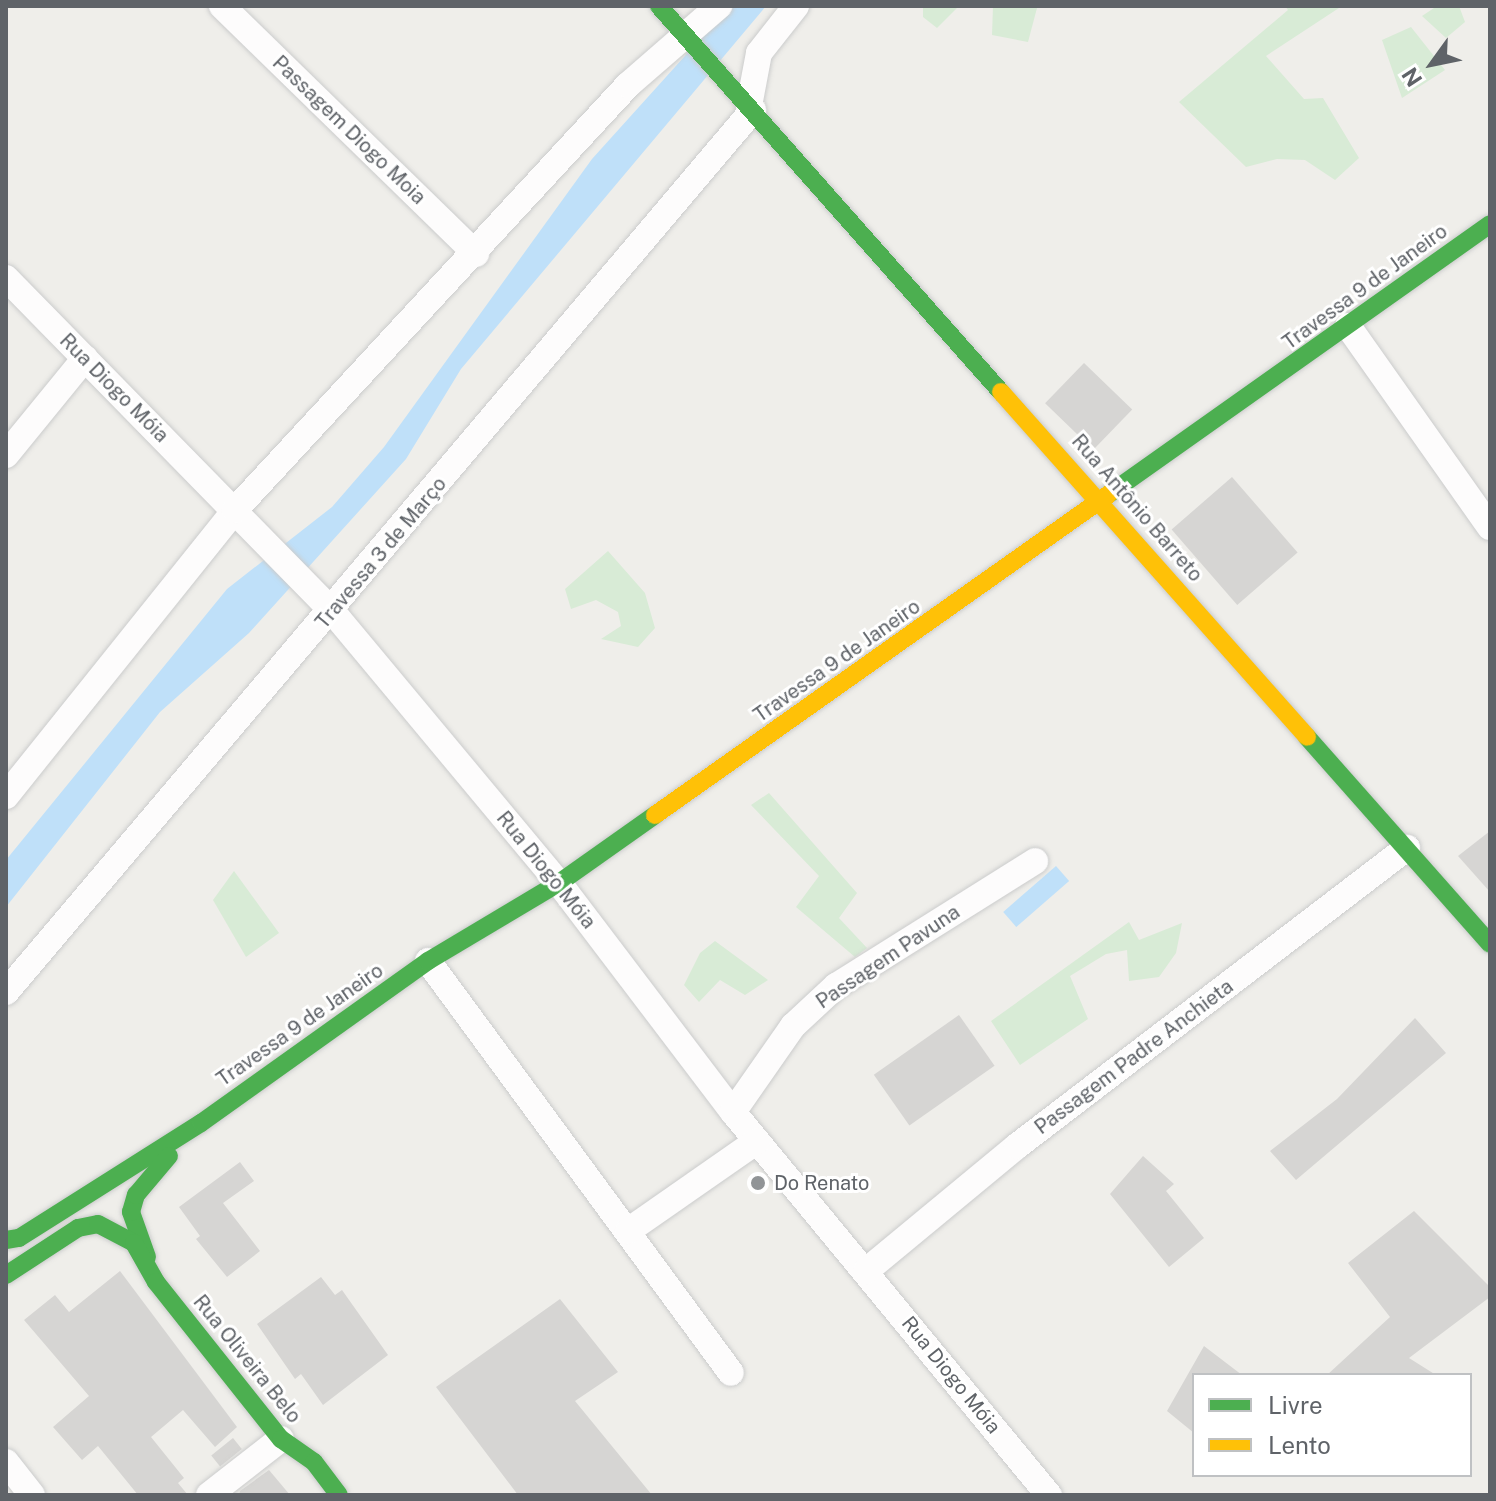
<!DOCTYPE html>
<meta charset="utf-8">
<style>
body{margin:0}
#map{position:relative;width:1496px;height:1501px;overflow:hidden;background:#efeeea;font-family:"Public Sans",sans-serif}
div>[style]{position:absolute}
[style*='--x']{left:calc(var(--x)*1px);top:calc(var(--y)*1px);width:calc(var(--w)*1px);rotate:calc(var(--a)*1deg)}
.green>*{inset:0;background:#d8ebd6}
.water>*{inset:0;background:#bfe0f9;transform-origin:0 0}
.building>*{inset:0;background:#d6d5d3;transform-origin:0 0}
.roads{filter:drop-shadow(0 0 2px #cbcccc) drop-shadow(0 0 2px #cbcccc)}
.street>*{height:26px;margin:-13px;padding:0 13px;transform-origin:13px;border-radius:13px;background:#fdfcfc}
.fast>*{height:18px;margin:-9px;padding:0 9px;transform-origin:9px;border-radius:9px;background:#4caf50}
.slow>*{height:18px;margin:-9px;padding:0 9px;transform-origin:9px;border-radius:9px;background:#ffc107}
.dots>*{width:22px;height:22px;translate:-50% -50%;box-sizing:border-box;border:4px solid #fff;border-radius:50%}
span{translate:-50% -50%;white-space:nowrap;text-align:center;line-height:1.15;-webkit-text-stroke:6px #fff;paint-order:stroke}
.street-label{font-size:20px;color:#5f6368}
.poi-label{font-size:20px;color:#5f6368}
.left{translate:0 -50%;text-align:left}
.frame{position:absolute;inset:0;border:8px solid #5f6368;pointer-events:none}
.legend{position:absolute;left:1192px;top:1373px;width:280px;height:104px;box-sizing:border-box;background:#fff;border:2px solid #bfc1c3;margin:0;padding:10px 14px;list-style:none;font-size:24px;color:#5f6368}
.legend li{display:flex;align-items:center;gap:16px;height:40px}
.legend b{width:40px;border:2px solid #bfc1c3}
.north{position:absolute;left:1392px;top:24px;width:80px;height:80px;-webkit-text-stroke:6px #fff;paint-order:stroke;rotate:237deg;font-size:22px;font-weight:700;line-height:32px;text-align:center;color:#5f6368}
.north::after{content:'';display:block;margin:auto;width:28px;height:36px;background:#5f6368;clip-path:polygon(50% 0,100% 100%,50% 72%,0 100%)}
</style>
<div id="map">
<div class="green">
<div style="clip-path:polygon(923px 6px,959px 6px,937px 28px,923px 17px)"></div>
<div style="clip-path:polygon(993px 6px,1037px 8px,1028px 42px,992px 35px)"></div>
<div style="clip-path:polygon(1285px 6px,1342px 6px,1266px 56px,1304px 99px,1323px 98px,1359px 158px,1335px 180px,1305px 160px,1277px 159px,1246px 167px,1179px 102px,1288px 10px)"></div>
<div style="clip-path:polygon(1437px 6px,1459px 6px,1465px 22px,1446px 38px,1422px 16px)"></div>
<div style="clip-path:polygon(1411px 27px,1445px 70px,1402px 98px,1382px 40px)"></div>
<div style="clip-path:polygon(608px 551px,645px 593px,655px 628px,638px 647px,601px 639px,621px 626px,618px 612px,596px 600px,571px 609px,565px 589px)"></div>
<div style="clip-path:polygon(769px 793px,857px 893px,839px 918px,867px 948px,855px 957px,796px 907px,819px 876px,751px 805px)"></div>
<div style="clip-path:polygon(234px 871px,279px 933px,246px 957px,213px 900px)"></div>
<div style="clip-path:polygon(1129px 922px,1139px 940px,1182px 923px,1176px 953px,1159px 977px,1129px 981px,1127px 950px,1106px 954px,1070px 976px,1088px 1019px,1020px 1065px,991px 1021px)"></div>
<div style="clip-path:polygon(715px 941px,768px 980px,745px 995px,720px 980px,699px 1002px,684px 985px,700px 953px)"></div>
</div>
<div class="water">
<div style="clip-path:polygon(730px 6px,766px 6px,461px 369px,406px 459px,249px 633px,160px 712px,6px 907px,6px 860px,227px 589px,332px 507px,384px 447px,592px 159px)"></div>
<div style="left:1056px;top:866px;width:20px;height:70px;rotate:49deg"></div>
</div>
<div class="building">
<div style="left:1084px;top:363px;width:67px;height:56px;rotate:44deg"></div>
<div style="left:1232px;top:477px;width:100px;height:80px;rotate:49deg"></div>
<div style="clip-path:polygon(1490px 831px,1490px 892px,1458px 856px)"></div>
<div style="left:959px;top:1015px;width:62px;height:104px;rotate:55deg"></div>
<div style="clip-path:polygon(1415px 1018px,1446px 1053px,1296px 1180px,1270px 1151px,1337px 1099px)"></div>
<div style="clip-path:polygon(1143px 1156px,1174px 1184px,1166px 1191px,1204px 1238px,1169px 1267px,1110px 1194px)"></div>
<div style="clip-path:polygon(240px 1162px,254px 1181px,223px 1203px,260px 1251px,227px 1277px,196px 1239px,200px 1236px,179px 1207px)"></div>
<div style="clip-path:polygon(1414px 1211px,1490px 1287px,1490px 1297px,1409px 1358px,1436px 1375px,1327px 1375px,1390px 1317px,1348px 1263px)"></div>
<div style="clip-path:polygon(120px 1271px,237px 1427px,215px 1447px,183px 1410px,151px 1437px,184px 1478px,178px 1483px,188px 1495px,138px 1495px,98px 1446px,82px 1460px,53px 1427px,89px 1396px,24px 1320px,55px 1295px,69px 1312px)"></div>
<div style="clip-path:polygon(321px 1277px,335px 1295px,342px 1290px,388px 1355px,323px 1405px,301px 1374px,295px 1379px,257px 1324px)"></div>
<div style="clip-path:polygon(560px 1299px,618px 1372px,575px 1401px,652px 1495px,518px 1495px,436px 1387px)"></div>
<div style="clip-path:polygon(1204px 1346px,1242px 1375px,1194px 1375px,1194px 1433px,1167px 1411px)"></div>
<div style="left:233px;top:1438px;width:14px;height:28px;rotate:51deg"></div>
<div style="clip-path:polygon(269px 1470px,290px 1495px,239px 1495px,240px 1491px)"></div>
</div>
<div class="roads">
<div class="street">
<div style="--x:222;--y:6;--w:355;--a:44.3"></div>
<div style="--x:749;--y:106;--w:54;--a:-79.3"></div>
<div style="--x:759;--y:53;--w:60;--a:-51.8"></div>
<div style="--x:6;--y:278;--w:466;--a:45.6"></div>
<div style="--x:332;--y:611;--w:354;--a:50.2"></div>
<div style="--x:559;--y:883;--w:288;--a:52.8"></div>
<div style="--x:733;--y:1112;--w:497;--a:50.5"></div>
<div style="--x:1348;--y:326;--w:246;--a:54.8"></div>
<div style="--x:6;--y:455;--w:125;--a:-50.8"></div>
<div style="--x:6;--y:796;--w:366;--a:-51.3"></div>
<div style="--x:235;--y:510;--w:579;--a:-47.24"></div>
<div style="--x:628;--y:85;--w:121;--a:-41"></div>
<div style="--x:428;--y:961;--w:511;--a:53.67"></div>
<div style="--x:6;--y:992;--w:1156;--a:-49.74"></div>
<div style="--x:733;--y:1112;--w:105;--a:-55.1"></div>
<div style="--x:793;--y:1026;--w:59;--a:-42.9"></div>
<div style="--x:836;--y:986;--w:235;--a:-32.1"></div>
<div style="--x:628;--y:1231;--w:157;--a:-34.9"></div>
<div style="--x:866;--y:1271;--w:196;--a:-39.6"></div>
<div style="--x:1017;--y:1146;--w:491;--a:-37.4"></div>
<div style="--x:6;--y:1462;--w:42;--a:51.8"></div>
<div style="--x:209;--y:1495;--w:91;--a:-37.9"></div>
</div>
<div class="fast">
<div style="--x:659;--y:6;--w:516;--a:48.46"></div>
<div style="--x:1109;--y:494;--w:467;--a:-35.3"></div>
<div style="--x:1307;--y:737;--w:276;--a:48.5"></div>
<div style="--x:6;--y:1240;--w:13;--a:-9"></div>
<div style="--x:19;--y:1238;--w:215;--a:-32.3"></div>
<div style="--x:201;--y:1123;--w:279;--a:-35.5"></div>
<div style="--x:428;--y:961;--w:152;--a:-30.8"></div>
<div style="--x:559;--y:883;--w:118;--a:-35.3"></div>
<div style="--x:147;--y:1257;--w:48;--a:-109.6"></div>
<div style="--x:131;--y:1212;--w:18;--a:-74"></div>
<div style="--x:136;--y:1195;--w:51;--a:-49.8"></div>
<div style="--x:6;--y:1275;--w:86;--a:-33.1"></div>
<div style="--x:78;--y:1228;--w:20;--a:-11"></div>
<div style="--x:98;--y:1224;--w:41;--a:27.8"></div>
<div style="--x:134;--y:1243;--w:45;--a:60.6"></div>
<div style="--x:156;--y:1282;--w:201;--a:51.5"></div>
<div style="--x:281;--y:1439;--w:40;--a:34.9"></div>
<div style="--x:314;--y:1462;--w:41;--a:52.9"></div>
</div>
<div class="slow">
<div style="--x:1001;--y:392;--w:461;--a:48.4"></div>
<div style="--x:655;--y:815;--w:556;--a:-35.26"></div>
</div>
</div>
<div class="dots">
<div style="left:758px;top:1183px;background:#919496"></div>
</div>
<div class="street-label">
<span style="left:349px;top:130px;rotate:44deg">Passagem Diogo Moia</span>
<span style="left:1365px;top:287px;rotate:-36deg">Travessa 9 de Janeiro</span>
<span style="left:114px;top:388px;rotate:45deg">Rua Diogo Móia</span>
<span style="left:1137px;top:508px;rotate:49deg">Rua Antônio Barreto</span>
<span style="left:381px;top:553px;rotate:-50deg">Travessa 3 de Março</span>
<span style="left:837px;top:661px;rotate:-35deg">Travessa 9 de Janeiro</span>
<span style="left:546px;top:870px;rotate:51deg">Rua Diogo Móia</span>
<span style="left:888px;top:957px;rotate:-34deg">Passagem Pavuna</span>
<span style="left:300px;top:1025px;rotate:-35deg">Travessa 9 de Janeiro</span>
<span style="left:1134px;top:1057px;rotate:-37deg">Passagem Padre Anchieta</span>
<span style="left:247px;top:1359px;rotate:51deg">Rua Oliveira Belo</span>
<span style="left:951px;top:1375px;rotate:51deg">Rua Diogo Móia</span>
</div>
<div class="poi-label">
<span class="left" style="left:774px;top:1183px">Do Renato</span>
</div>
<div class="frame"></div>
<ul class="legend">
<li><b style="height:10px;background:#4caf50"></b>Livre</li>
<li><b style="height:10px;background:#ffc107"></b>Lento</li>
</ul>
<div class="north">N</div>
</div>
